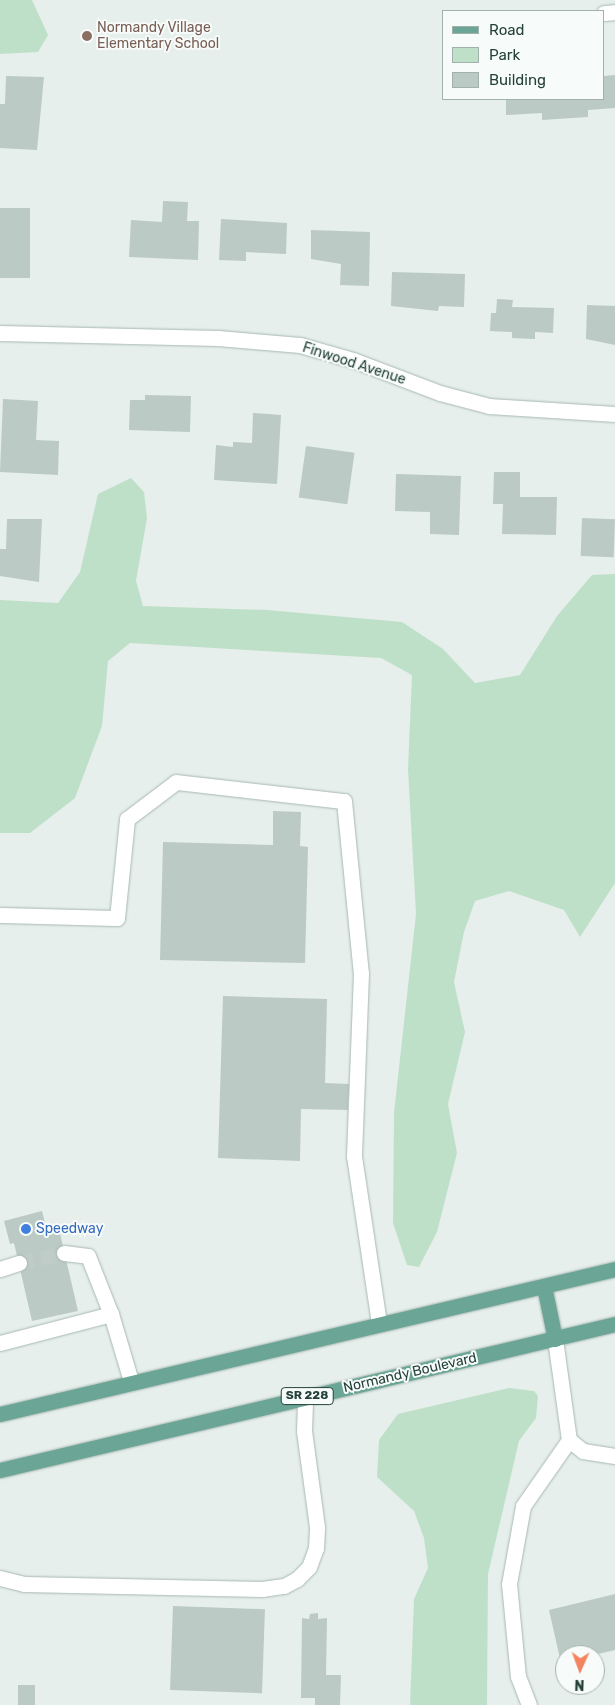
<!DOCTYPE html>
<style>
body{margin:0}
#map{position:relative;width:615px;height:1705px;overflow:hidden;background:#e6efeb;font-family:Rubik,sans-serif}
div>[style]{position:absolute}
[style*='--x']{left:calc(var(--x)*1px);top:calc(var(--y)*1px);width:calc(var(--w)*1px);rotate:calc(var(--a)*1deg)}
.green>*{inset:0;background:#bfe0c8}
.building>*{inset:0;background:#bbcac4;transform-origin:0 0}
.minor-tunnel>*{height:15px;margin-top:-7.5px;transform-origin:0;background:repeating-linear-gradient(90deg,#bfccc8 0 15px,transparent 0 23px)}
.roads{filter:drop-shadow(0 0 1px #a8b8b2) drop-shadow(0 0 1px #a8b8b2)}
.minor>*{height:15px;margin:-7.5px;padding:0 7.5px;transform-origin:7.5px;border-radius:7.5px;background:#fff}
.major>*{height:15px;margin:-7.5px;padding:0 7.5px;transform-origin:7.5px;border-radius:7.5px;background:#6aa596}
.dots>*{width:14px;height:14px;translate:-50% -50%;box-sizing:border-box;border:2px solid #f7fbf9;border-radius:50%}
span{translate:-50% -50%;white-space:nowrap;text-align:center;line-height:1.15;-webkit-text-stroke:4px #f7fbf9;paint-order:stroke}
.shield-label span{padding:1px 4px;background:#f7fbf9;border:1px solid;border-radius:4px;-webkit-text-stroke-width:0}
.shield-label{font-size:12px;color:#24423a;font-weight:700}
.education-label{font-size:14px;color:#785e54}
.left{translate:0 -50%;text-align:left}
.street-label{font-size:14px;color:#24423a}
.shop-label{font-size:14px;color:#366cbe}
.legend{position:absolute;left:442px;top:10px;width:162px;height:90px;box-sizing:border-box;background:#f7fbf9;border:1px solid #a3b1ad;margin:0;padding:6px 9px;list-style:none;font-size:15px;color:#24423a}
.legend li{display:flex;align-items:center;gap:10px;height:25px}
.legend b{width:25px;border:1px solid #a3b1ad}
.north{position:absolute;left:555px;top:1645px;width:50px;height:50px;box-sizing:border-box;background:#f7fbf9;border:1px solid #a3b1ad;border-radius:50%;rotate:182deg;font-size:14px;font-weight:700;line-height:20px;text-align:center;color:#24423a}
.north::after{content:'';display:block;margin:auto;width:18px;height:22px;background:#f4845f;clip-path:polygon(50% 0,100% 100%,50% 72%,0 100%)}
</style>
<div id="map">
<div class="green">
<div style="clip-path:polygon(0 0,32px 0,48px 35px,38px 52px,0 54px)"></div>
<div style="clip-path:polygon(131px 478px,144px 492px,147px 518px,136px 581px,143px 606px,267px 610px,402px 622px,443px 649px,475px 683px,520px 675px,557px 616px,592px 575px,615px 574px,615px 883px,580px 937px,564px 910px,509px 891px,475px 901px,464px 932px,454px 982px,465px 1032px,448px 1104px,457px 1153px,437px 1232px,419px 1267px,407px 1265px,393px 1223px,394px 1113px,416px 914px,408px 769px,412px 675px,381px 658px,130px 643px,108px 661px,102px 726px,75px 798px,30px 833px,0 833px,0 600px,58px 603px,80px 572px,98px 494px)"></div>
<div style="clip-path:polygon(509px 1388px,534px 1391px,538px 1396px,536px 1418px,519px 1441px,488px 1574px,487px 1705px,410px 1705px,414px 1599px,428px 1568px,424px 1538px,414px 1511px,377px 1477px,379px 1440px,398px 1414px)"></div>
</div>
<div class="building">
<div style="clip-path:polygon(615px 75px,615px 108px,588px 110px,588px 117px,542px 120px,542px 113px,506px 115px,506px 99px,604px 99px,604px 76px)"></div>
<div style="clip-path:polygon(6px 76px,44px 77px,37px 150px,0 148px,0 104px,5px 104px)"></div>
<div style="clip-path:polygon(163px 201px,188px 202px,187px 221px,199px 221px,198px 260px,129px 257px,131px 220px,162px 222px)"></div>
<div style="left:0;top:208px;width:30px;height:70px"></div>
<div style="clip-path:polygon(221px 219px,287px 223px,286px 254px,246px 252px,246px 261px,219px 260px)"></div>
<div style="clip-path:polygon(311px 230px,370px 232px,369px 286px,340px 285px,341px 264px,311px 259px)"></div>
<div style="clip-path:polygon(392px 272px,465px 274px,464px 307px,439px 306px,438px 311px,391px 306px)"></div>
<div style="clip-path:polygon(497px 299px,513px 300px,512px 307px,554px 308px,553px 333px,535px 332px,535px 339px,512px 338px,512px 332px,490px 331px,491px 313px,496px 313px)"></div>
<div style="clip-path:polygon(587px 305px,615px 306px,615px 345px,586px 339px)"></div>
<div style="clip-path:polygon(145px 395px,191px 396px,190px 432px,129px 430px,130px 400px,145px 400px)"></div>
<div style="clip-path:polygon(3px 399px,38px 401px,36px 440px,59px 441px,58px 475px,0 472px)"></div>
<div style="clip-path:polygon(253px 413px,281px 415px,277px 484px,214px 480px,216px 445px,233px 447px,233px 442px,252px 443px)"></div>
<div style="left:306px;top:446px;width:49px;height:52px;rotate:8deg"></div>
<div style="clip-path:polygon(494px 472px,520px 472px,520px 497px,557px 497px,556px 535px,502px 534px,503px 504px,493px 504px)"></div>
<div style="clip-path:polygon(396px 474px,461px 476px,459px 535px,430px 534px,430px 512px,395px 511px)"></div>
<div style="left:582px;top:518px;width:33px;height:38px;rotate:2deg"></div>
<div style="clip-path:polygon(7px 519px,42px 519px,39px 582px,0 576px,0 549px,6px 549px)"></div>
<div style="clip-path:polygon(273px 811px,301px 812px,300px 846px,308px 847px,305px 963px,160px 960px,163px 842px,273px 845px)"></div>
<div style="clip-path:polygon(223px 996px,327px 999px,325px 1083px,349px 1084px,348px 1110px,301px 1109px,300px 1161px,218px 1158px)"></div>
<div style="clip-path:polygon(42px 1211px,47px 1231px,59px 1229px,78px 1311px,32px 1321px,14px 1243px,10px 1244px,4px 1221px)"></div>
<div style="clip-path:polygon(615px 1594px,615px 1650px,594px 1655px,565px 1655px,565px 1662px,561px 1663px,549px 1610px)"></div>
<div style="left:173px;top:1606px;width:92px;height:84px;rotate:2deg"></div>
<div style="clip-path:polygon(318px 1613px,318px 1619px,327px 1618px,326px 1675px,341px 1675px,340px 1705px,315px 1705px,315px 1698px,301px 1698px,302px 1618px,309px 1619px,310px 1614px)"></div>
<div style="left:18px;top:1685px;width:17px;height:20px"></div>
</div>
<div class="minor-tunnel">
<div style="--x:19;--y:1263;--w:46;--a:-12.5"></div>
</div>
<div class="roads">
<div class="minor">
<div style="--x:604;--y:13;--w:11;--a:-5"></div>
<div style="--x:0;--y:333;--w:218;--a:1.3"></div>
<div style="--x:218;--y:338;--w:82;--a:4.9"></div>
<div style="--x:300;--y:345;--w:55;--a:15.8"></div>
<div style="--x:353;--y:360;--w:93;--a:20.8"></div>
<div style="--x:440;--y:393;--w:51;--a:14.9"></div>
<div style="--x:489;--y:406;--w:126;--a:3.6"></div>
<div style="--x:0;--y:915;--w:117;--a:1.5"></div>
<div style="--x:117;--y:918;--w:100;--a:-84.2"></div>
<div style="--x:127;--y:819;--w:61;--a:-37.1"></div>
<div style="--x:176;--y:782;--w:169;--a:6.5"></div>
<div style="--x:344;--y:801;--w:173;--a:84.4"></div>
<div style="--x:361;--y:973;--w:183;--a:92.2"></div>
<div style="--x:354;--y:1156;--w:169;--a:81.5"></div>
<div style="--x:64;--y:1253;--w:24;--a:7"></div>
<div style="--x:88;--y:1256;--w:62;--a:68.4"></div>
<div style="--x:0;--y:1269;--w:20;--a:-18"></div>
<div style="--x:0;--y:1343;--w:115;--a:-14.6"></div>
<div style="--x:111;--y:1314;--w:70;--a:73.4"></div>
<div style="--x:569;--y:1440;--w:18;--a:38"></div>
<div style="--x:583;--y:1451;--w:32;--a:9"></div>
<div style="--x:0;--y:1578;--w:25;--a:14"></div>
<div style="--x:24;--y:1584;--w:238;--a:1.2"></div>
<div style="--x:262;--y:1589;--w:22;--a:-8"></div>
<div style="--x:284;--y:1586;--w:15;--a:-28"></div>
<div style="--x:297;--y:1579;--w:17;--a:-45"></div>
<div style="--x:309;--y:1567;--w:20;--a:-70"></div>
<div style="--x:316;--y:1548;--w:21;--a:-87"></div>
<div style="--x:317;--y:1527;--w:97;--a:-97.7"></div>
<div style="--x:304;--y:1431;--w:34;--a:-88"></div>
<div style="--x:529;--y:1705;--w:30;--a:-111"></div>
<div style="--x:518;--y:1677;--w:93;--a:-95.5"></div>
<div style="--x:509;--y:1584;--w:79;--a:-79.8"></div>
<div style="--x:523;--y:1506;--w:80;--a:-55.1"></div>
<div style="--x:569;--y:1440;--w:102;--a:-97.9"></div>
</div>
<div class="major">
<div style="--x:544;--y:1286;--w:54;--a:78.3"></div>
<div style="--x:0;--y:1414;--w:632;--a:-13.27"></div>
<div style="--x:0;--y:1470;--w:632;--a:-13.35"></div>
</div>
</div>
<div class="dots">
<div style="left:87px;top:36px;background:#8d6e63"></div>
<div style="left:26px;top:1229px;background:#3f7fe0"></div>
</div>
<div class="shield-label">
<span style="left:307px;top:1396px">SR 228</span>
</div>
<div class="education-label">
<span class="left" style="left:97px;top:36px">Normandy Village<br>Elementary School</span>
</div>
<div class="street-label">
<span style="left:354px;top:364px;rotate:18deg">Finwood Avenue</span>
<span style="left:410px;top:1373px;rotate:-13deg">Normandy Boulevard</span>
</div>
<div class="shop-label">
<span class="left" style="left:36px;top:1229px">Speedway</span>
</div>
<ul class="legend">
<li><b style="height:6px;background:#6aa596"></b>Road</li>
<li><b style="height:14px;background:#bfe0c8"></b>Park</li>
<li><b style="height:14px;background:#bbcac4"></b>Building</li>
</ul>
<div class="north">N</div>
</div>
